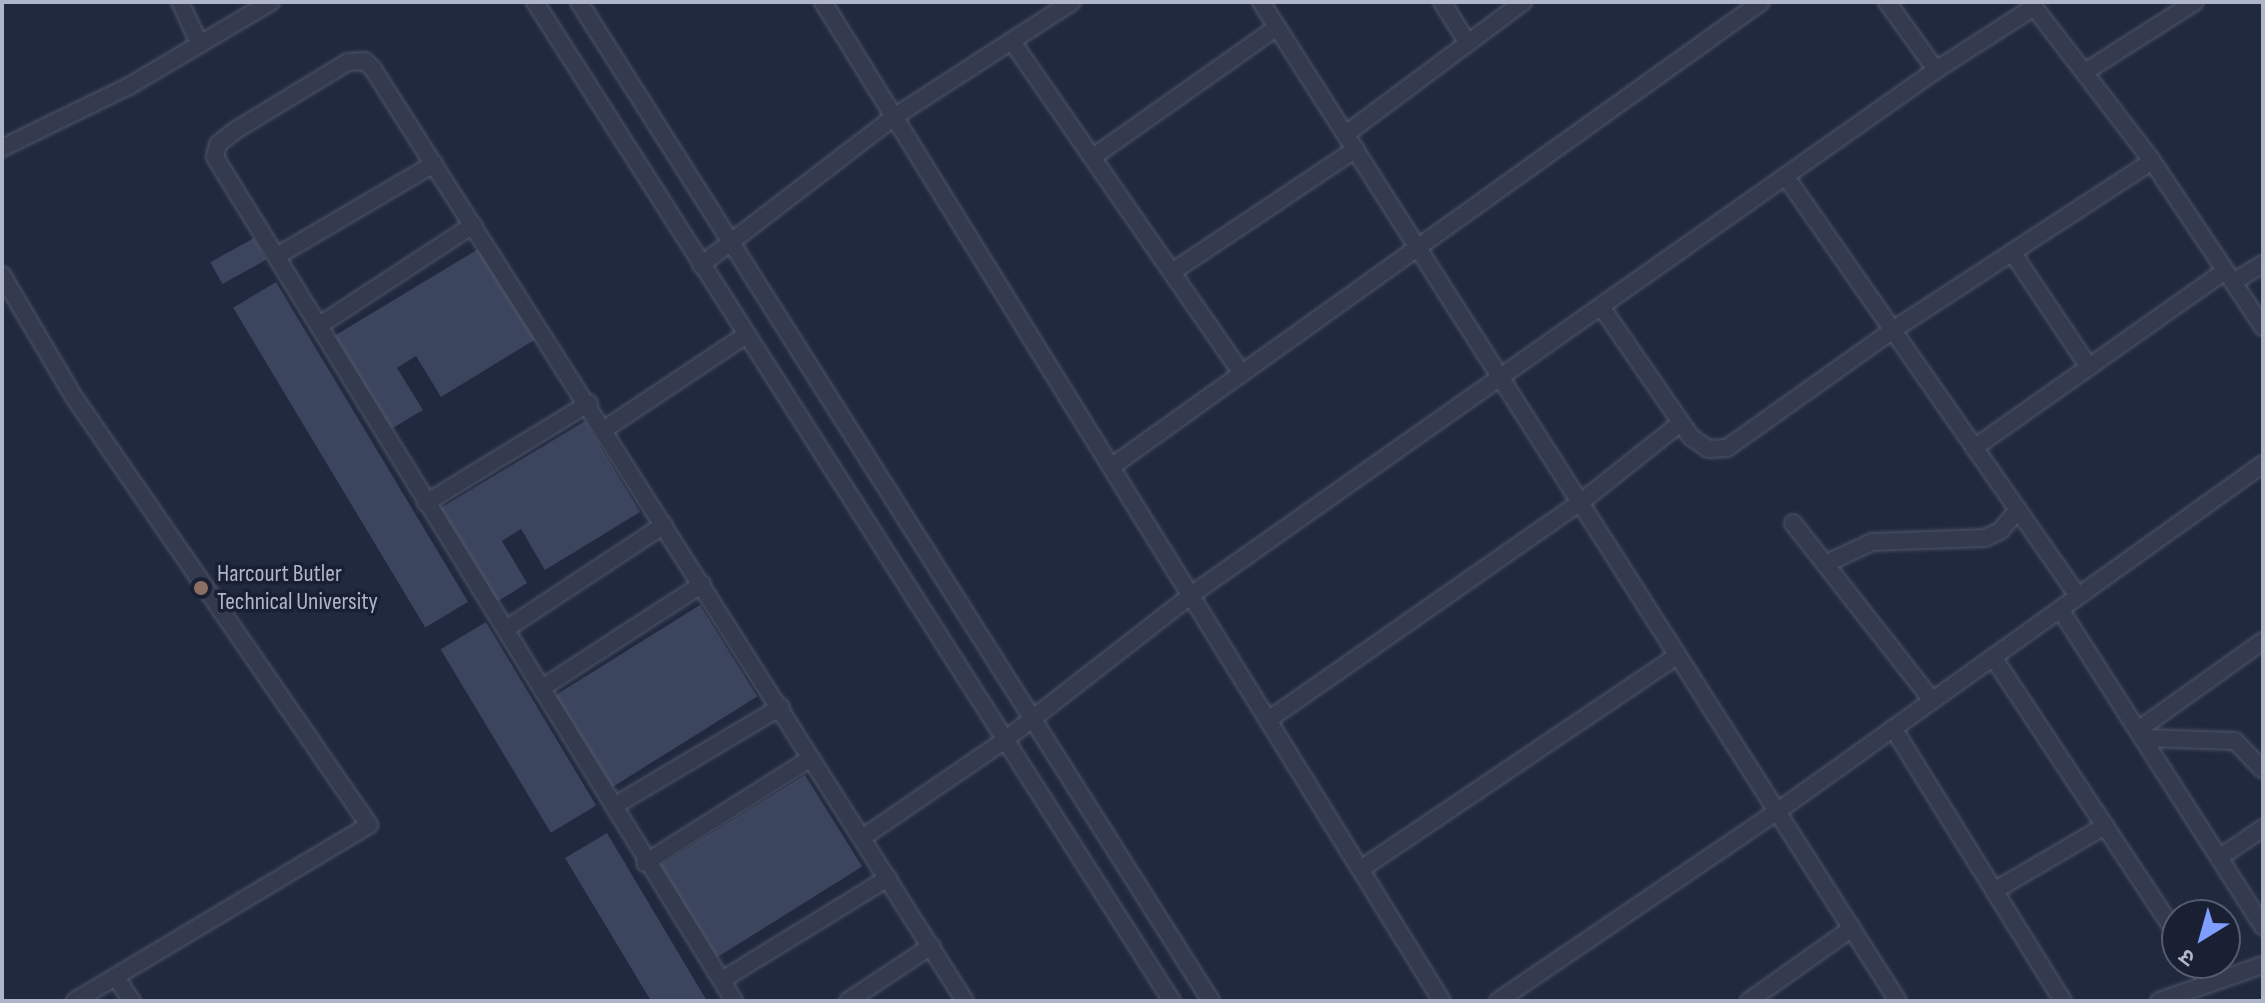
<!DOCTYPE html>
<meta charset="utf-8">
<style>
body{margin:0}
#map{position:relative;width:2265px;height:1003px;overflow:hidden;background:#20293e;font-family:"Sofia Sans Condensed","Noto Sans Devanagari",sans-serif}
div>[style]{position:absolute}
[style*='--x']{left:calc(var(--x)*1px);top:calc(var(--y)*1px);width:calc(var(--w)*1px);rotate:calc(var(--a)*1deg)}
.building>*{inset:0;background:#3c455e;transform-origin:0 0}
.roads{filter:drop-shadow(0 0 2px #505669) drop-shadow(0 0 2px #505669)}
.street>*{height:16px;margin:-8px;padding:0 8px;transform-origin:8px;border-radius:8px;background:#353b4e}
.dots>*{width:22px;height:22px;translate:-50% -50%;box-sizing:border-box;border:4px solid #1a2033;border-radius:50%}
span{translate:-50% -50%;white-space:nowrap;text-align:center;line-height:1.15;-webkit-text-stroke:7px #1a2033;paint-order:stroke}
.poi-label{font-size:24px;color:#b0b6c9}
.left{translate:0 -50%;text-align:left}
.frame{position:absolute;inset:0;border:4px solid #b0b6c9;pointer-events:none}
.north{position:absolute;left:2161px;top:899px;width:80px;height:80px;box-sizing:border-box;background:#1a2033;border:2px solid #565c6f;border-radius:50%;rotate:217deg;font-size:22px;font-weight:700;line-height:32px;text-align:center;color:#b0b6c9}
.north::after{content:'';display:block;margin:auto;width:28px;height:36px;background:#7f9eff;clip-path:polygon(50% 0,100% 100%,50% 72%,0 100%)}
</style>
<div id="map">
<div class="building">
<div style="left:254px;top:238px;width:25px;height:50px;rotate:61deg"></div>
<div style="clip-path:polygon(480px 248px,536px 339px,441px 397px,416px 356px,397px 368px,423px 410px,391px 429px,334px 336px)"></div>
<div style="left:276px;top:282px;width:373px;height:50px;rotate:59deg"></div>
<div style="clip-path:polygon(585px 421px,640px 512px,545px 570px,521px 529px,502px 541px,527px 583px,495px 603px,439px 509px)"></div>
<div style="left:700px;top:605px;width:108px;height:171px;rotate:58deg"></div>
<div style="left:486px;top:622px;width:214px;height:53px;rotate:59deg"></div>
<div style="left:805px;top:775px;width:108px;height:171px;rotate:58deg"></div>
<div style="clip-path:polygon(607px 833px,707px 1001px,651px 1001px,565px 858px)"></div>
</div>
<div class="roads">
<div class="street">
<div style="--x:180;--y:2;--w:47;--a:65.1"></div>
<div style="--x:535;--y:2;--w:1185;--a:57.48"></div>
<div style="--x:579;--y:2;--w:1182;--a:57.68"></div>
<div style="--x:823;--y:2;--w:1175;--a:58.22"></div>
<div style="--x:1261;--y:2;--w:1185;--a:57.48"></div>
<div style="--x:1442;--y:2;--w:47;--a:58"></div>
<div style="--x:1887;--y:2;--w:84;--a:54.2"></div>
<div style="--x:1013;--y:43;--w:400;--a:55.3"></div>
<div style="--x:2085;--y:72;--w:130;--a:-32.5"></div>
<div style="--x:1346;--y:134;--w:221;--a:-36.7"></div>
<div style="--x:2;--y:148;--w:141;--a:-26"></div>
<div style="--x:129;--y:86;--w:165;--a:-30.6"></div>
<div style="--x:1093;--y:157;--w:225;--a:-35.2"></div>
<div style="--x:1786;--y:177;--w:511;--a:55.13"></div>
<div style="--x:2014;--y:255;--w:135;--a:56.2"></div>
<div style="--x:277;--y:256;--w:182;--a:-30.4"></div>
<div style="--x:701;--y:265;--w:243;--a:-37.5"></div>
<div style="--x:894;--y:117;--w:212;--a:-32.9"></div>
<div style="--x:1172;--y:272;--w:221;--a:-33.8"></div>
<div style="--x:2;--y:275;--w:142;--a:59.5"></div>
<div style="--x:74;--y:397;--w:520;--a:55.42"></div>
<div style="--x:369;--y:825;--w:343;--a:149.1"></div>
<div style="--x:2233;--y:282;--w:35;--a:-31"></div>
<div style="--x:1602;--y:308;--w:157;--a:55.4"></div>
<div style="--x:1691;--y:437;--w:21;--a:35"></div>
<div style="--x:1708;--y:449;--w:19;--a:-3"></div>
<div style="--x:1727;--y:448;--w:204;--a:-35.4"></div>
<div style="--x:1893;--y:330;--w:309;--a:-33.1"></div>
<div style="--x:320;--y:325;--w:183;--a:-33.2"></div>
<div style="--x:605;--y:429;--w:169;--a:-33.7"></div>
<div style="--x:1974;--y:448;--w:307;--a:-35.2"></div>
<div style="--x:1111;--y:467;--w:799;--a:-35.58"></div>
<div style="--x:426;--y:503;--w:191;--a:-31.5"></div>
<div style="--x:1793;--y:523;--w:225;--a:51.9"></div>
<div style="--x:1825;--y:564;--w:52;--a:-25.1"></div>
<div style="--x:1872;--y:542;--w:113;--a:-2"></div>
<div style="--x:1985;--y:538;--w:17;--a:-25"></div>
<div style="--x:2000;--y:531;--w:26;--a:-50"></div>
<div style="--x:2060;--y:609;--w:377;--a:57.4"></div>
<div style="--x:506;--y:629;--w:189;--a:-33.4"></div>
<div style="--x:1993;--y:657;--w:333;--a:56.5"></div>
<div style="--x:542;--y:688;--w:191;--a:-33"></div>
<div style="--x:1268;--y:720;--w:381;--a:-34.9"></div>
<div style="--x:1581;--y:502;--w:125;--a:-38.5"></div>
<div style="--x:1893;--y:728;--w:322;--a:58.1"></div>
<div style="--x:2138;--y:730;--w:153;--a:-35.5"></div>
<div style="--x:2143;--y:738;--w:92;--a:1.9"></div>
<div style="--x:2235;--y:741;--w:40;--a:46"></div>
<div style="--x:614;--y:806;--w:194;--a:-30.7"></div>
<div style="--x:862;--y:838;--w:173;--a:-34.4"></div>
<div style="--x:1005;--y:740;--w:236;--a:-37.9"></div>
<div style="--x:1191;--y:595;--w:911;--a:-35.17"></div>
<div style="--x:1936;--y:70;--w:117;--a:-32.7"></div>
<div style="--x:2034;--y:7;--w:194;--a:52.5"></div>
<div style="--x:2152;--y:161;--w:200;--a:56.2"></div>
<div style="--x:2219;--y:858;--w:53;--a:-34.3"></div>
<div style="--x:645;--y:863;--w:196;--a:-32.3"></div>
<div style="--x:1361;--y:869;--w:382;--a:-34"></div>
<div style="--x:1994;--y:891;--w:129;--a:-30.4"></div>
<div style="--x:2196;--y:963;--w:25;--a:56"></div>
<div style="--x:117;--y:979;--w:27;--a:56"></div>
<div style="--x:722;--y:980;--w:195;--a:-31.6"></div>
<div style="--x:734;--y:1001;--w:991;--a:-121.59"></div>
<div style="--x:215;--y:157;--w:13;--a:-77"></div>
<div style="--x:218;--y:144;--w:23;--a:-38"></div>
<div style="--x:236;--y:130;--w:131;--a:-31.3"></div>
<div style="--x:348;--y:62;--w:17;--a:-3"></div>
<div style="--x:365;--y:61;--w:11;--a:45"></div>
<div style="--x:373;--y:69;--w:1104;--a:57.58"></div>
<div style="--x:848;--y:1001;--w:100;--a:-33.5"></div>
<div style="--x:1498;--y:1001;--w:338;--a:-34.2"></div>
<div style="--x:1778;--y:811;--w:596;--a:-35.58"></div>
<div style="--x:1749;--y:1001;--w:126;--a:-35.3"></div>
<div style="--x:2159;--y:1001;--w:110;--a:-19.1"></div>
</div>
</div>
<div class="dots">
<div style="left:201px;top:588px;background:#8d6e63"></div>
</div>
<div class="poi-label">
<span class="left" style="left:217px;top:588px">Harcourt Butler<br>Technical University</span>
</div>
<div class="frame"></div>
<div class="north">उ</div>
</div>
